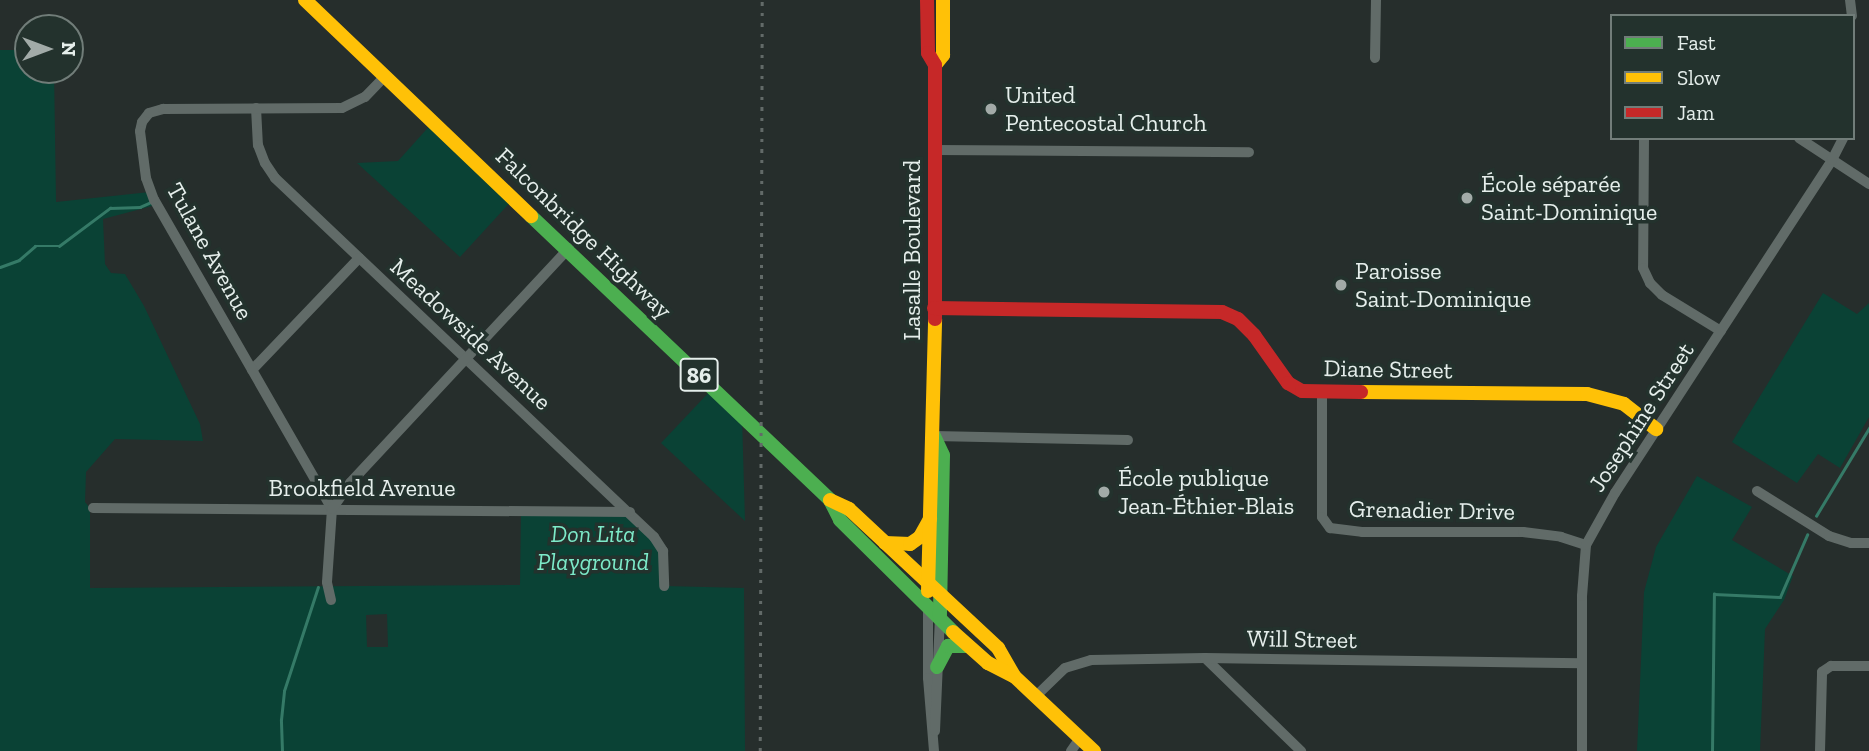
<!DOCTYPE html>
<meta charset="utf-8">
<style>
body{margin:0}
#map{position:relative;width:1869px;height:751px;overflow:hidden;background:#262e2c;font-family:"Zilla Slab",serif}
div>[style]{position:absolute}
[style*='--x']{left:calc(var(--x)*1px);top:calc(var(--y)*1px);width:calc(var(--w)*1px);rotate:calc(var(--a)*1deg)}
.green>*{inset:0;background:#0a4235}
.stream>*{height:2.5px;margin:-1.25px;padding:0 1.25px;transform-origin:1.25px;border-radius:1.25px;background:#357a67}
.street>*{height:10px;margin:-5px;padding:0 5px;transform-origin:5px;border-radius:5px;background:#616b68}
.fast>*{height:14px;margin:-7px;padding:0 7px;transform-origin:7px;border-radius:7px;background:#4caf50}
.slow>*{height:14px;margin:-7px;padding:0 7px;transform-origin:7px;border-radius:7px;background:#ffc107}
.jam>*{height:14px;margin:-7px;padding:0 7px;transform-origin:7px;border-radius:7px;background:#c62828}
.rail>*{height:2.5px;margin-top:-1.25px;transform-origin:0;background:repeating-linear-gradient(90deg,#626a68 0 3.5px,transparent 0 10.5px)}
.dots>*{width:19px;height:19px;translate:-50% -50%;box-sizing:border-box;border:4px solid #23322d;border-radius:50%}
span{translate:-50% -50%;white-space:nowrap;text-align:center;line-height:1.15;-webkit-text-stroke:7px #23322d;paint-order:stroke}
.shield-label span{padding:2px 5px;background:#23322d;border:2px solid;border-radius:5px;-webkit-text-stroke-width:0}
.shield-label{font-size:23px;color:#e5eeeb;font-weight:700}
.poi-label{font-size:24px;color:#e5eeeb}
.left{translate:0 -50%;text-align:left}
.street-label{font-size:24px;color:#e5eeeb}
.park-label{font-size:24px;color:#7deac9;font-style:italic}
.legend{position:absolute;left:1610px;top:14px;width:245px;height:126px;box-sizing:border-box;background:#23322d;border:2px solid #717d79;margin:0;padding:9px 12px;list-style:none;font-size:21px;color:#e5eeeb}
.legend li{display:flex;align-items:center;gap:14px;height:35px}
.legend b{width:35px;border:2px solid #717d79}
.north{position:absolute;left:14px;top:14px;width:70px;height:70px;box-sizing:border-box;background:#23322d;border:2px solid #717d79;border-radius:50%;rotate:90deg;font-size:19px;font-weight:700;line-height:28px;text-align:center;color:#e5eeeb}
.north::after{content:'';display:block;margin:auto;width:24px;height:32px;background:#a2aba8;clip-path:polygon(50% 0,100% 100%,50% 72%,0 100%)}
</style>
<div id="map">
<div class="green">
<div style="clip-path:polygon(evenodd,0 50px,28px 50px,28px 70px,54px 70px,56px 202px,150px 192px,156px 205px,103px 219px,105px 264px,111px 273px,125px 274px,144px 306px,200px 424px,203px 441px,115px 439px,86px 472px,85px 502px,90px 508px,90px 588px,520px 585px,521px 510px,631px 512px,655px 536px,665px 586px,744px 588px,745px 751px,0 751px,0 50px,387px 614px,388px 647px,367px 647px,366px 615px,387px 614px)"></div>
<div style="clip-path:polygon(434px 121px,515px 197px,460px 257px,357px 163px,398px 161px)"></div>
<div style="clip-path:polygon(1823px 293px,1857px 314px,1869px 303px,1869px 417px,1840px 468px,1818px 454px,1797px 483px,1732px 442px)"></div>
<div style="clip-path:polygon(713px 388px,742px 416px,745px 521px,661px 443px)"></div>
<div style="clip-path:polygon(1697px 476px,1752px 507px,1732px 540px,1793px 576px,1784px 600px,1765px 629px,1760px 751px,1637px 751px,1644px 592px,1656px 547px)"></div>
</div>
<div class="stream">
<div style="--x:0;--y:267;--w:20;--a:-20"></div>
<div style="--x:19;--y:260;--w:21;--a:-41"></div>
<div style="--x:35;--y:246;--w:24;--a:0"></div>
<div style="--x:59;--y:246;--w:64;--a:-36.7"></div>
<div style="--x:110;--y:208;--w:30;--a:-2"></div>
<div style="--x:140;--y:207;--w:10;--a:-24"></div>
<div style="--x:1816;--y:516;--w:103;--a:-58.9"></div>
<div style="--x:282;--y:751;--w:31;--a:-92"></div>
<div style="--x:281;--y:720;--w:29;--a:-84"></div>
<div style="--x:284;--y:691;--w:109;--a:-71.9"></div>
<div style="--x:1712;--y:751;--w:157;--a:-89.3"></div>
<div style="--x:1714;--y:594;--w:66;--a:2.6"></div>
<div style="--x:1780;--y:597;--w:68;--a:-66.5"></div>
</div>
<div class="street">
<div style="--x:1850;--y:0;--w:16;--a:83"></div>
<div style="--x:1375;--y:58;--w:58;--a:-89"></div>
<div style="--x:256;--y:108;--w:37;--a:87"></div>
<div style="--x:258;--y:145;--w:19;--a:69"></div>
<div style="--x:265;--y:163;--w:18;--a:56"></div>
<div style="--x:275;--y:178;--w:522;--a:43.45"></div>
<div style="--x:654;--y:537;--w:17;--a:57"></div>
<div style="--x:663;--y:551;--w:35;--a:88"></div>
<div style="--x:1644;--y:138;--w:130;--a:90.4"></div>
<div style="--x:1643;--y:268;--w:17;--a:65"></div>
<div style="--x:1650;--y:283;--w:17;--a:45"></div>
<div style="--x:1662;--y:295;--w:69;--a:31.4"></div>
<div style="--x:1799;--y:138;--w:84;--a:33.3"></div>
<div style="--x:935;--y:150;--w:314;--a:0.4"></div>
<div style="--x:252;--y:370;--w:155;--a:-46.3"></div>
<div style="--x:1322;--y:392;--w:125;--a:90"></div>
<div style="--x:1322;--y:517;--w:14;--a:54"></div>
<div style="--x:1330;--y:528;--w:32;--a:7"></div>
<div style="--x:1362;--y:532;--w:161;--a:0"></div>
<div style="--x:1523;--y:532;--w:38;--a:7"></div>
<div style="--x:1561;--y:537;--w:26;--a:18"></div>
<div style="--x:934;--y:436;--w:194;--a:1.2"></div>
<div style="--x:1757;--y:491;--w:85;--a:32"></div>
<div style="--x:1829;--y:536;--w:23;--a:18"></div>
<div style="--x:1851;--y:543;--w:18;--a:0"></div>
<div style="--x:93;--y:508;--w:537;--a:0.43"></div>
<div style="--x:332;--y:509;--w:357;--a:-119.9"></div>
<div style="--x:154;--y:200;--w:23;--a:-110"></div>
<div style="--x:146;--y:178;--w:47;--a:-97.3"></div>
<div style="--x:140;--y:131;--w:9;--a:-77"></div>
<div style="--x:142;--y:122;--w:11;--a:-52"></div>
<div style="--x:149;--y:113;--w:15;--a:-16"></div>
<div style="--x:163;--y:109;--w:179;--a:-0.3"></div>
<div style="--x:342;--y:108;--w:25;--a:-26"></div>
<div style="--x:365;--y:97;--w:29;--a:-46"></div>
<div style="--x:331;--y:600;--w:18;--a:-103"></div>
<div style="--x:327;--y:582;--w:73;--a:-86.1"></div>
<div style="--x:332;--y:509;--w:32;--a:-55"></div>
<div style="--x:350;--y:483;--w:321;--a:-47"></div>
<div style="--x:928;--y:605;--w:73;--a:90"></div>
<div style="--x:928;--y:678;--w:73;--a:85.3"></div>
<div style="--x:1205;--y:658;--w:134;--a:44.1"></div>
<div style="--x:1036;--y:696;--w:40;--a:-44"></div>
<div style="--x:1065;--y:668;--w:27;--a:-17"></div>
<div style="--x:1091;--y:660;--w:114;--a:-1"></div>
<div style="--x:1205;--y:658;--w:377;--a:0.8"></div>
<div style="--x:935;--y:731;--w:114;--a:-87.5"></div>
<div style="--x:1071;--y:751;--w:16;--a:-55"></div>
<div style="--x:1582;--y:751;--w:155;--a:-90"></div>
<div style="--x:1582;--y:596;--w:51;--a:-85.5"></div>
<div style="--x:1586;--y:545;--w:60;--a:-60.9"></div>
<div style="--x:1615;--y:493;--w:397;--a:-56.9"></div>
<div style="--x:1832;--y:160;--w:25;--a:-63"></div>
<div style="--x:1820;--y:751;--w:79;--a:-88.5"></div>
<div style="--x:1822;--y:672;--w:11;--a:-34"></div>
<div style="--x:1831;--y:666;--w:38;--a:0"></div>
</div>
<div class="fast">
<div style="--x:531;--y:216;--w:412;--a:43.5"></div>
<div style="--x:830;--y:500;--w:22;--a:63"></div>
<div style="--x:840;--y:520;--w:159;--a:44.7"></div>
<div style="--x:934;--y:436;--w:21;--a:65"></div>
<div style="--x:943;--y:455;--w:162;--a:91.1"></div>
<div style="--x:937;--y:667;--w:24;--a:-62"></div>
<div style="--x:948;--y:646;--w:20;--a:0"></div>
</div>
<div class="slow">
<div style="--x:305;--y:0;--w:313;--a:43.7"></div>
<div style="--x:935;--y:65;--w:13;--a:-51"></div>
<div style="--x:943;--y:55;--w:55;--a:-90"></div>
<div style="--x:1361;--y:392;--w:226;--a:0.5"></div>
<div style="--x:1587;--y:394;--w:38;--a:15"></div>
<div style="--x:1624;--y:404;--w:41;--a:38"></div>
<div style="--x:830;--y:500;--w:21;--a:25"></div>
<div style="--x:849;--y:509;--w:204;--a:43"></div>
<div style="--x:998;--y:648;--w:32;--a:60"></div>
<div style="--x:885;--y:543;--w:25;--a:2"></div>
<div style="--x:910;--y:544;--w:12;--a:-35"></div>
<div style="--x:920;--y:537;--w:21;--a:-61"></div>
<div style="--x:928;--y:591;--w:272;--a:-88.5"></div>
<div style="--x:953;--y:632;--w:47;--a:41.5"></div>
<div style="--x:988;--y:663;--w:29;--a:27"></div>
<div style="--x:1014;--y:676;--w:110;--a:43.2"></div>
</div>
<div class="jam">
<div style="--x:927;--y:0;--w:53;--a:88.9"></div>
<div style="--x:928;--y:53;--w:14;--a:60"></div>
<div style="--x:935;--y:65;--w:254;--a:90"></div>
<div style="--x:934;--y:308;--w:288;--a:0.8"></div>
<div style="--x:1222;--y:312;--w:17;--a:24"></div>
<div style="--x:1238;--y:319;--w:23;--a:45"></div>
<div style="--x:1254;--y:335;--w:59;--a:54.7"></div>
<div style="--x:1288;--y:383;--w:16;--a:30"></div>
<div style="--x:1302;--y:391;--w:59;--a:1"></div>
</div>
<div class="rail">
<div style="--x:760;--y:751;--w:751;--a:-89.85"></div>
</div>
<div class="dots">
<div style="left:991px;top:109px;background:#a2aba8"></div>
<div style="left:1467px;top:198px;background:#a2aba8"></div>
<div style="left:1341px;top:285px;background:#a2aba8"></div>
<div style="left:1104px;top:492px;background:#a2aba8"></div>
</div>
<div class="shield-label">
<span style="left:699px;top:375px">86</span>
</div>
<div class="poi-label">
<span class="left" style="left:1005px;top:109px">United<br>Pentecostal Church</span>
<span class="left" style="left:1481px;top:198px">École séparée<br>Saint-Dominique</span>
<span class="left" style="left:1355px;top:285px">Paroisse<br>Saint-Dominique</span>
<span class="left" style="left:1118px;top:492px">École publique<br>Jean-Éthier-Blais</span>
</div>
<div class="street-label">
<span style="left:584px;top:233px;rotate:44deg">Falconbridge Highway</span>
<span style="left:912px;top:250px;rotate:-90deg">Lasalle Boulevard</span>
<span style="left:210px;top:251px;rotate:61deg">Tulane Avenue</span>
<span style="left:471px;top:334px;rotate:43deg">Meadowside Avenue</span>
<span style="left:1388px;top:369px;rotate:1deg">Diane Street</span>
<span style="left:1641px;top:417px;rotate:-57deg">Josephine Street</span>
<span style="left:362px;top:488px">Brookfield Avenue</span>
<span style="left:1432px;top:510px;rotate:1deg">Grenadier Drive</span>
<span style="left:1302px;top:639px;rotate:1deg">Will Street</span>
</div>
<div class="park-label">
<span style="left:593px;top:548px">Don Lita<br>Playground</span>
</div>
<ul class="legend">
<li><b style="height:9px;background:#4caf50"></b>Fast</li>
<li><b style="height:9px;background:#ffc107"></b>Slow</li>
<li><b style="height:9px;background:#c62828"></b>Jam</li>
</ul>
<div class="north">N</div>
</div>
